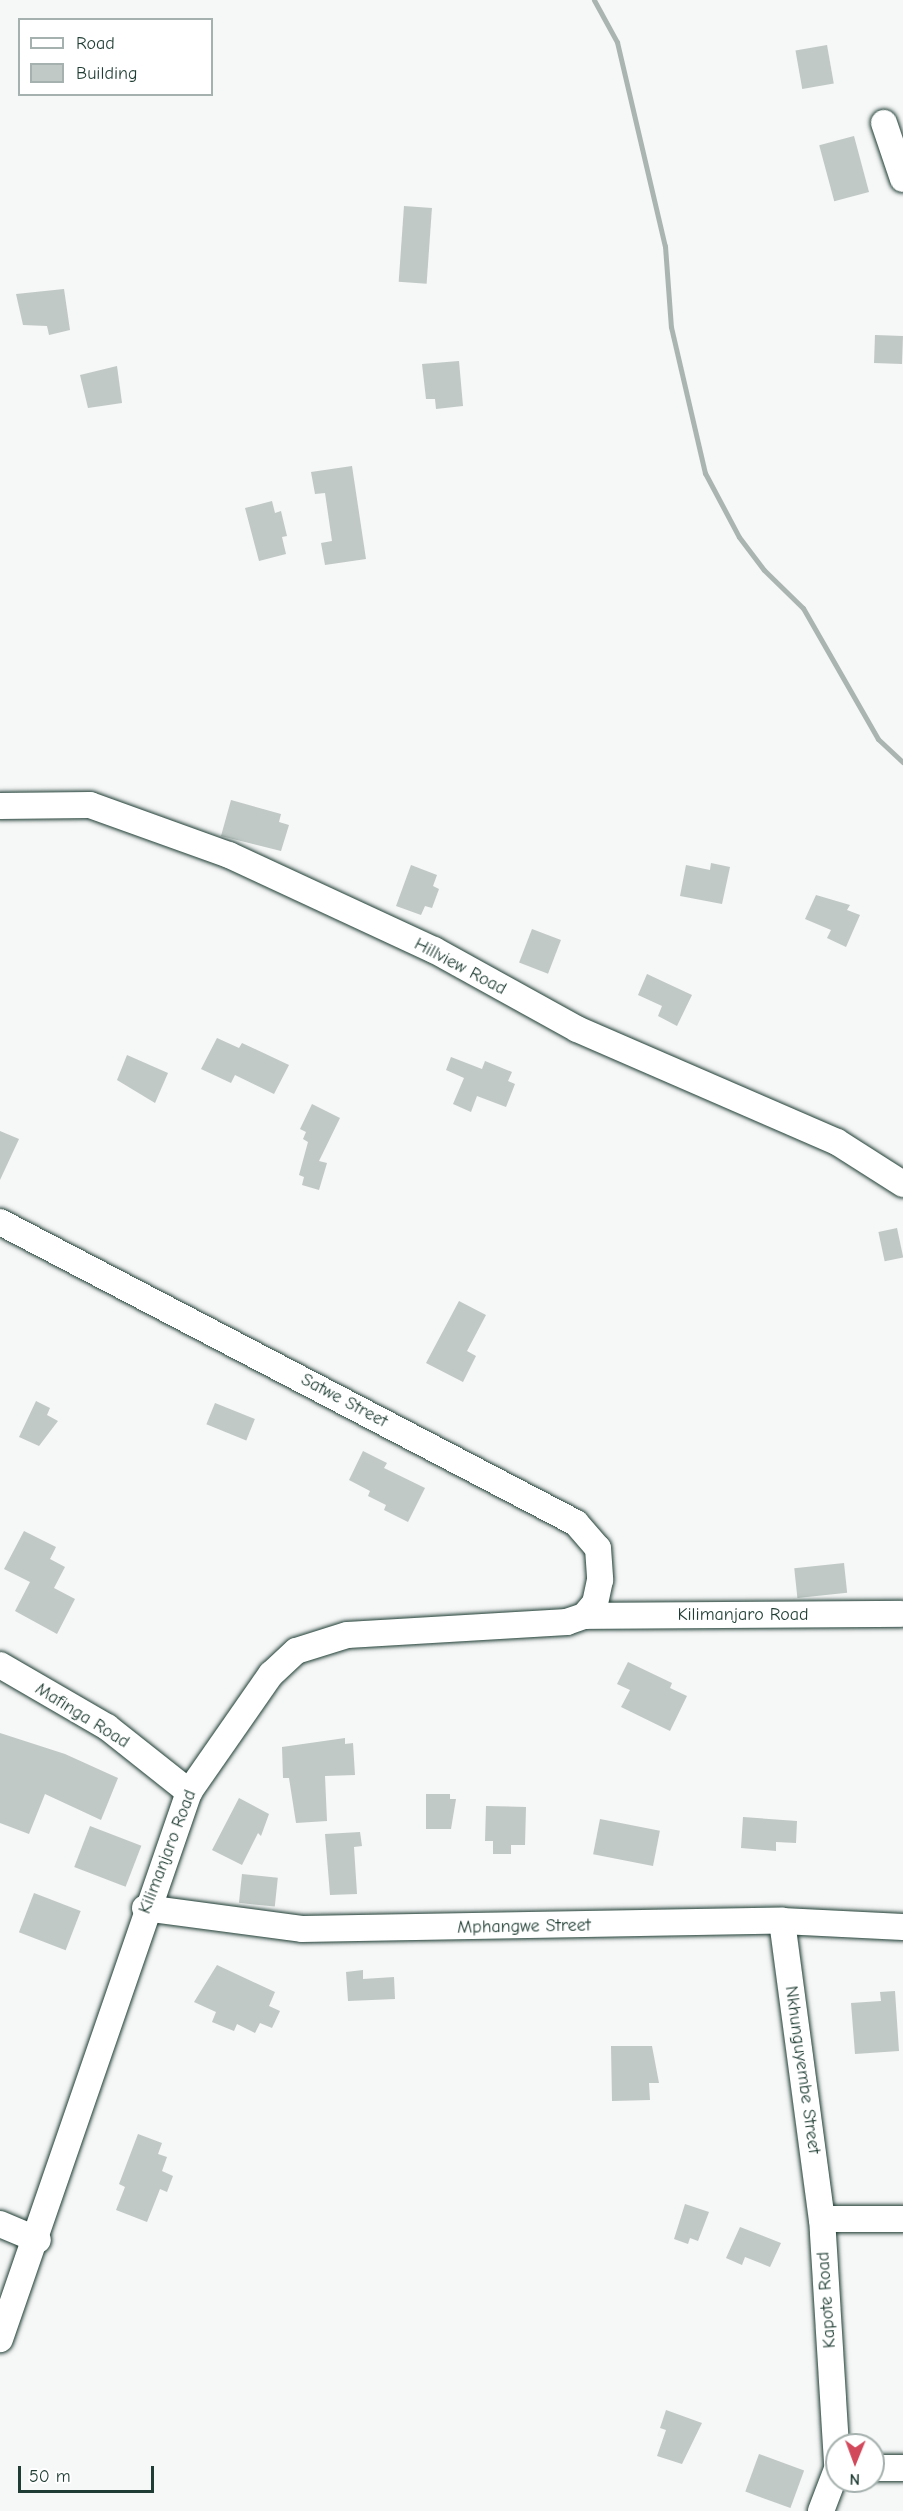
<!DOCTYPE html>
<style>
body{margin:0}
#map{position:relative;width:903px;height:2511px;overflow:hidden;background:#f6f7f7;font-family:"Comic Neue",sans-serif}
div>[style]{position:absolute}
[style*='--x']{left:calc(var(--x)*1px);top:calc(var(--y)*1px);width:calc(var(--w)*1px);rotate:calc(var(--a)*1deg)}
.stream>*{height:5px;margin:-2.5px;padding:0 2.5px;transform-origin:2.5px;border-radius:2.5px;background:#aab5b1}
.building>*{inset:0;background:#c0c9c6;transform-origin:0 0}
.roads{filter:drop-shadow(0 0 2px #1f3d34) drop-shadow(0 0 2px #1f3d34)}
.minor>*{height:26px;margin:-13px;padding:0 13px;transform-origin:13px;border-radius:13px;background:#fff}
span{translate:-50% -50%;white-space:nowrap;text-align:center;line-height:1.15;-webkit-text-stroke:4.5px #fff;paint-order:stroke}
.street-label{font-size:18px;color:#1f3d34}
.legend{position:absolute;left:18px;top:18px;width:195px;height:78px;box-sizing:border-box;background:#fff;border:2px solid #a5b1ae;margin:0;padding:8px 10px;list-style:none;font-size:18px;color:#1f3d34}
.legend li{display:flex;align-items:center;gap:12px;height:30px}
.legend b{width:30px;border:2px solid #a5b1ae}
.north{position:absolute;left:825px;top:2433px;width:60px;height:60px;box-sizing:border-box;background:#fff;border:2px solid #a5b1ae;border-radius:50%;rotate:181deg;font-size:16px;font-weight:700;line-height:24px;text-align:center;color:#1f3d34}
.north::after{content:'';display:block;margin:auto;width:21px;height:27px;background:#d1495b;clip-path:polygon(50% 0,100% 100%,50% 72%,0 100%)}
.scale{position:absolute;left:18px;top:2466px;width:136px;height:27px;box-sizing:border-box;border:3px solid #1f3d34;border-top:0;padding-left:8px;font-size:18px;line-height:21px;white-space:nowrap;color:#1f3d34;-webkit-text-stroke:4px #fff;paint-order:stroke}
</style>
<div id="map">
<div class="stream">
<div style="--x:594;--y:0;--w:48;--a:61.3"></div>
<div style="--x:617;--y:42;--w:210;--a:76.8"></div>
<div style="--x:665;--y:246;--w:81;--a:85.8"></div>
<div style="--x:671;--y:327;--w:150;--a:76.9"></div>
<div style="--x:705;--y:473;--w:72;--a:62"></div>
<div style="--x:739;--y:537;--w:41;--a:52.9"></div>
<div style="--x:764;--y:570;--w:54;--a:44.3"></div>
<div style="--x:803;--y:608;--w:151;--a:60.2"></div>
<div style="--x:878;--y:739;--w:34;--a:43"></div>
</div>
<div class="building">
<div style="left:827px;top:45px;width:39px;height:32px;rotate:80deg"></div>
<div style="left:854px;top:136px;width:58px;height:36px;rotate:75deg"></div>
<div style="left:404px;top:206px;width:28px;height:76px;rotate:4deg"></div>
<div style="clip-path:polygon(64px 289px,70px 330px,49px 335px,47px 326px,23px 325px,16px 294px)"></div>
<div style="left:875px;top:335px;width:28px;height:28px;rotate:2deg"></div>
<div style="clip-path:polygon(459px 361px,463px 406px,436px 409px,435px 399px,426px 399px,422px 364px)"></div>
<div style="clip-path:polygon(117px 366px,122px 403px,88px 408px,80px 375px)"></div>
<div style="clip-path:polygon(352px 466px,366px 559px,325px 565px,321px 543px,332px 541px,325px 493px,315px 494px,311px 472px)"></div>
<div style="clip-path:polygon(272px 501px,275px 513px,281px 511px,287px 536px,282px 537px,286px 554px,259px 561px,245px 508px)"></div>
<div style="clip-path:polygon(231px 800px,281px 814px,279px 822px,289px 825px,281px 851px,221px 836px)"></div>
<div style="clip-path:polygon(711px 863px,730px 867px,722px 904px,680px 896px,686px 865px,710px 870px)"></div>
<div style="clip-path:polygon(411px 865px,437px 875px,433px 886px,439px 889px,432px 908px,425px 906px,421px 915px,396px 906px)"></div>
<div style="clip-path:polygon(816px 895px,850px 905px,847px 910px,860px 915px,846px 947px,827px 938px,831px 930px,805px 919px)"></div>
<div style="left:532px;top:929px;width:31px;height:36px;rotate:21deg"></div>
<div style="clip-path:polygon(647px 974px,692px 995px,677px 1026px,658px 1016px,662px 1006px,638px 995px)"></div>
<div style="clip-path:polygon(217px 1038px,239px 1048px,242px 1043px,289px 1065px,274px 1094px,235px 1075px,231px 1083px,201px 1069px)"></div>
<div style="clip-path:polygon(127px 1055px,168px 1073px,155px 1103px,117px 1080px)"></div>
<div style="clip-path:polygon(451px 1057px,482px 1069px,485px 1061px,512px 1072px,508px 1081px,515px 1084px,506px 1107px,477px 1096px,471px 1112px,453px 1104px,464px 1078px,446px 1070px)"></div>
<div style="clip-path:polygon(312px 1104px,340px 1118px,319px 1161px,327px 1163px,319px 1190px,302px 1185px,304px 1177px,299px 1175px,308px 1142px,303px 1139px,306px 1132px,300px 1129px)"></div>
<div style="clip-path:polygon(0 1131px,19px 1139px,0 1180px)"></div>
<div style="left:897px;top:1228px;width:30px;height:19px;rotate:78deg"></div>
<div style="clip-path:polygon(459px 1301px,486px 1315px,467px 1351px,476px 1356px,463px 1382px,426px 1363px)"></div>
<div style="clip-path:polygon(36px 1401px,50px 1408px,47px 1415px,58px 1421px,39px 1446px,19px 1437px)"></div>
<div style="left:215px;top:1403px;width:43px;height:23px;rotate:22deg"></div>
<div style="clip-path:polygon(363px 1451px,387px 1463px,384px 1468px,425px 1488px,408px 1522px,384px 1510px,386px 1505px,368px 1496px,370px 1491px,349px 1480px)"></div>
<div style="clip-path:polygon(24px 1531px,56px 1547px,50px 1559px,65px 1567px,54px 1588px,75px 1599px,57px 1634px,15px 1611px,30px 1582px,4px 1569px)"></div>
<div style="left:844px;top:1563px;width:30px;height:50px;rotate:84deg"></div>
<div style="clip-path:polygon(628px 1662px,672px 1683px,670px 1688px,687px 1696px,670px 1731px,621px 1707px,630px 1690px,617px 1684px)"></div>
<div style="clip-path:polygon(0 1733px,65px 1754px,118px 1778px,101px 1820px,45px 1794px,29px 1834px,0 1823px)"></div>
<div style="clip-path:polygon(345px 1738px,345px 1744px,353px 1743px,355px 1775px,325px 1776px,327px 1821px,296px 1823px,289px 1778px,283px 1778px,282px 1747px)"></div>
<div style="clip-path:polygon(426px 1794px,450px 1794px,450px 1799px,456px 1799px,451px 1829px,426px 1829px)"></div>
<div style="clip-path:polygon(239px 1798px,269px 1814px,261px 1836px,258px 1833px,242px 1865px,212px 1850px)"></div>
<div style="clip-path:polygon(486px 1806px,526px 1807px,525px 1845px,511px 1845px,511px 1854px,493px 1854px,493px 1841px,485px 1841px)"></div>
<div style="clip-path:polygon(743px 1817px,797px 1821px,796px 1843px,776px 1842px,776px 1851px,741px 1848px)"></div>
<div style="left:600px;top:1819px;width:61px;height:36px;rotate:11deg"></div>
<div style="left:90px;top:1826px;width:55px;height:44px;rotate:21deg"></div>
<div style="clip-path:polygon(360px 1832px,362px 1846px,354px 1847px,357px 1894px,330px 1895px,325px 1834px)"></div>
<div style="left:242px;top:1874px;width:36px;height:29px;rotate:6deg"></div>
<div style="left:34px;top:1893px;width:50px;height:42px;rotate:21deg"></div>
<div style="clip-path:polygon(217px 1965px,275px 1992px,269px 2006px,280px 2011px,272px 2028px,260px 2023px,255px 2033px,237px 2024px,234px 2031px,212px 2022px,216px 2012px,194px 2002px)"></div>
<div style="clip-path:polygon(363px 1970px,363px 1979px,394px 1977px,395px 1999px,348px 2001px,346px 1972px)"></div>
<div style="clip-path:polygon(895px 1991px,899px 2051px,855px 2054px,851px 2003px,881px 2001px,880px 1992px)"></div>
<div style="clip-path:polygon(611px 2046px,652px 2046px,659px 2083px,649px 2083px,650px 2100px,612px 2101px)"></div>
<div style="clip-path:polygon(138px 2134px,162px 2143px,158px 2154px,167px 2157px,162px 2171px,173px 2176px,167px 2192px,160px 2189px,147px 2222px,116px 2210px,125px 2187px,119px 2184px)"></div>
<div style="clip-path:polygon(685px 2204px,709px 2212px,698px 2241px,690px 2238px,688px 2244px,674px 2239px)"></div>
<div style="clip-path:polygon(740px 2227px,781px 2243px,770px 2267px,745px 2257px,742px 2265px,726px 2258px)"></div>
<div style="clip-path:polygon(666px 2410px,702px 2423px,682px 2464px,657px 2456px,666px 2430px,660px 2428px)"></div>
<div style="left:759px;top:2454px;width:48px;height:40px;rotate:20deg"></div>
</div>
<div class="roads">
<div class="minor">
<div style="--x:884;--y:123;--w:59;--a:71.3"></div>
<div style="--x:0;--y:806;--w:90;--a:-0.6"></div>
<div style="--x:90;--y:805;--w:148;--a:19.8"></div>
<div style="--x:229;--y:855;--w:226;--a:24.9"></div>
<div style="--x:434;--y:950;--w:163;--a:28.9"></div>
<div style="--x:577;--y:1029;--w:283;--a:23.5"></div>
<div style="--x:837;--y:1142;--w:78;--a:32.5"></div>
<div style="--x:0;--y:1222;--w:650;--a:27.59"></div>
<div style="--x:576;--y:1523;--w:33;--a:49"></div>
<div style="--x:598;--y:1548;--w:32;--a:86"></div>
<div style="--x:600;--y:1580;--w:24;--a:102"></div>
<div style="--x:595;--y:1603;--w:17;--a:130"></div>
<div style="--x:584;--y:1616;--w:18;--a:161"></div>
<div style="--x:567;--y:1622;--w:220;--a:176.6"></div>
<div style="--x:347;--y:1635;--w:53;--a:162.6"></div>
<div style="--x:296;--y:1651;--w:34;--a:137"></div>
<div style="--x:271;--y:1674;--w:144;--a:124.8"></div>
<div style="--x:189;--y:1792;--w:579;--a:109.06"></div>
<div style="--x:584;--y:1616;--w:317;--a:-0.4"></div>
<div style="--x:0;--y:1665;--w:124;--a:30.1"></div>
<div style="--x:107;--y:1727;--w:105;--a:38.4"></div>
<div style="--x:145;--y:1908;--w:158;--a:7.6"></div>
<div style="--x:302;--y:1929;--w:480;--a:-1"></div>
<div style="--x:782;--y:1921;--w:121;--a:2.8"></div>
<div style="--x:782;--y:1921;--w:301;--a:82.4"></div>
<div style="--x:0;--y:2224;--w:41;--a:22.8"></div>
<div style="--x:837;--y:2463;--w:244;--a:-93.5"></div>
<div style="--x:822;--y:2219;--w:81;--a:0"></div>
<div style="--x:873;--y:2468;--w:30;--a:0"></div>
<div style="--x:821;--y:2511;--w:45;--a:-69.1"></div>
</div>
</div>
<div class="street-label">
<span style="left:460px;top:967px;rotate:28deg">Hillview Road</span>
<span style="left:344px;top:1401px;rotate:28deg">Satwe Street</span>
<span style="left:743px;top:1615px">Kilimanjaro Road</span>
<span style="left:82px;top:1716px;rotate:32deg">Mafinga Road</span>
<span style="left:168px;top:1852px;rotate:-69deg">Kilimanjaro Road</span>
<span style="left:524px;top:1927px;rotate:-1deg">Mphangwe Street</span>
<span style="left:802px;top:2070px;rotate:82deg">Nkhunguyembe Street</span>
<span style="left:827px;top:2300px;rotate:-94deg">Kapote Road</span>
</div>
<ul class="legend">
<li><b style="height:8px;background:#fff"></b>Road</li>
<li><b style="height:16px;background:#c0c9c6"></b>Building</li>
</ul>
<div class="north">N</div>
<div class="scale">50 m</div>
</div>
